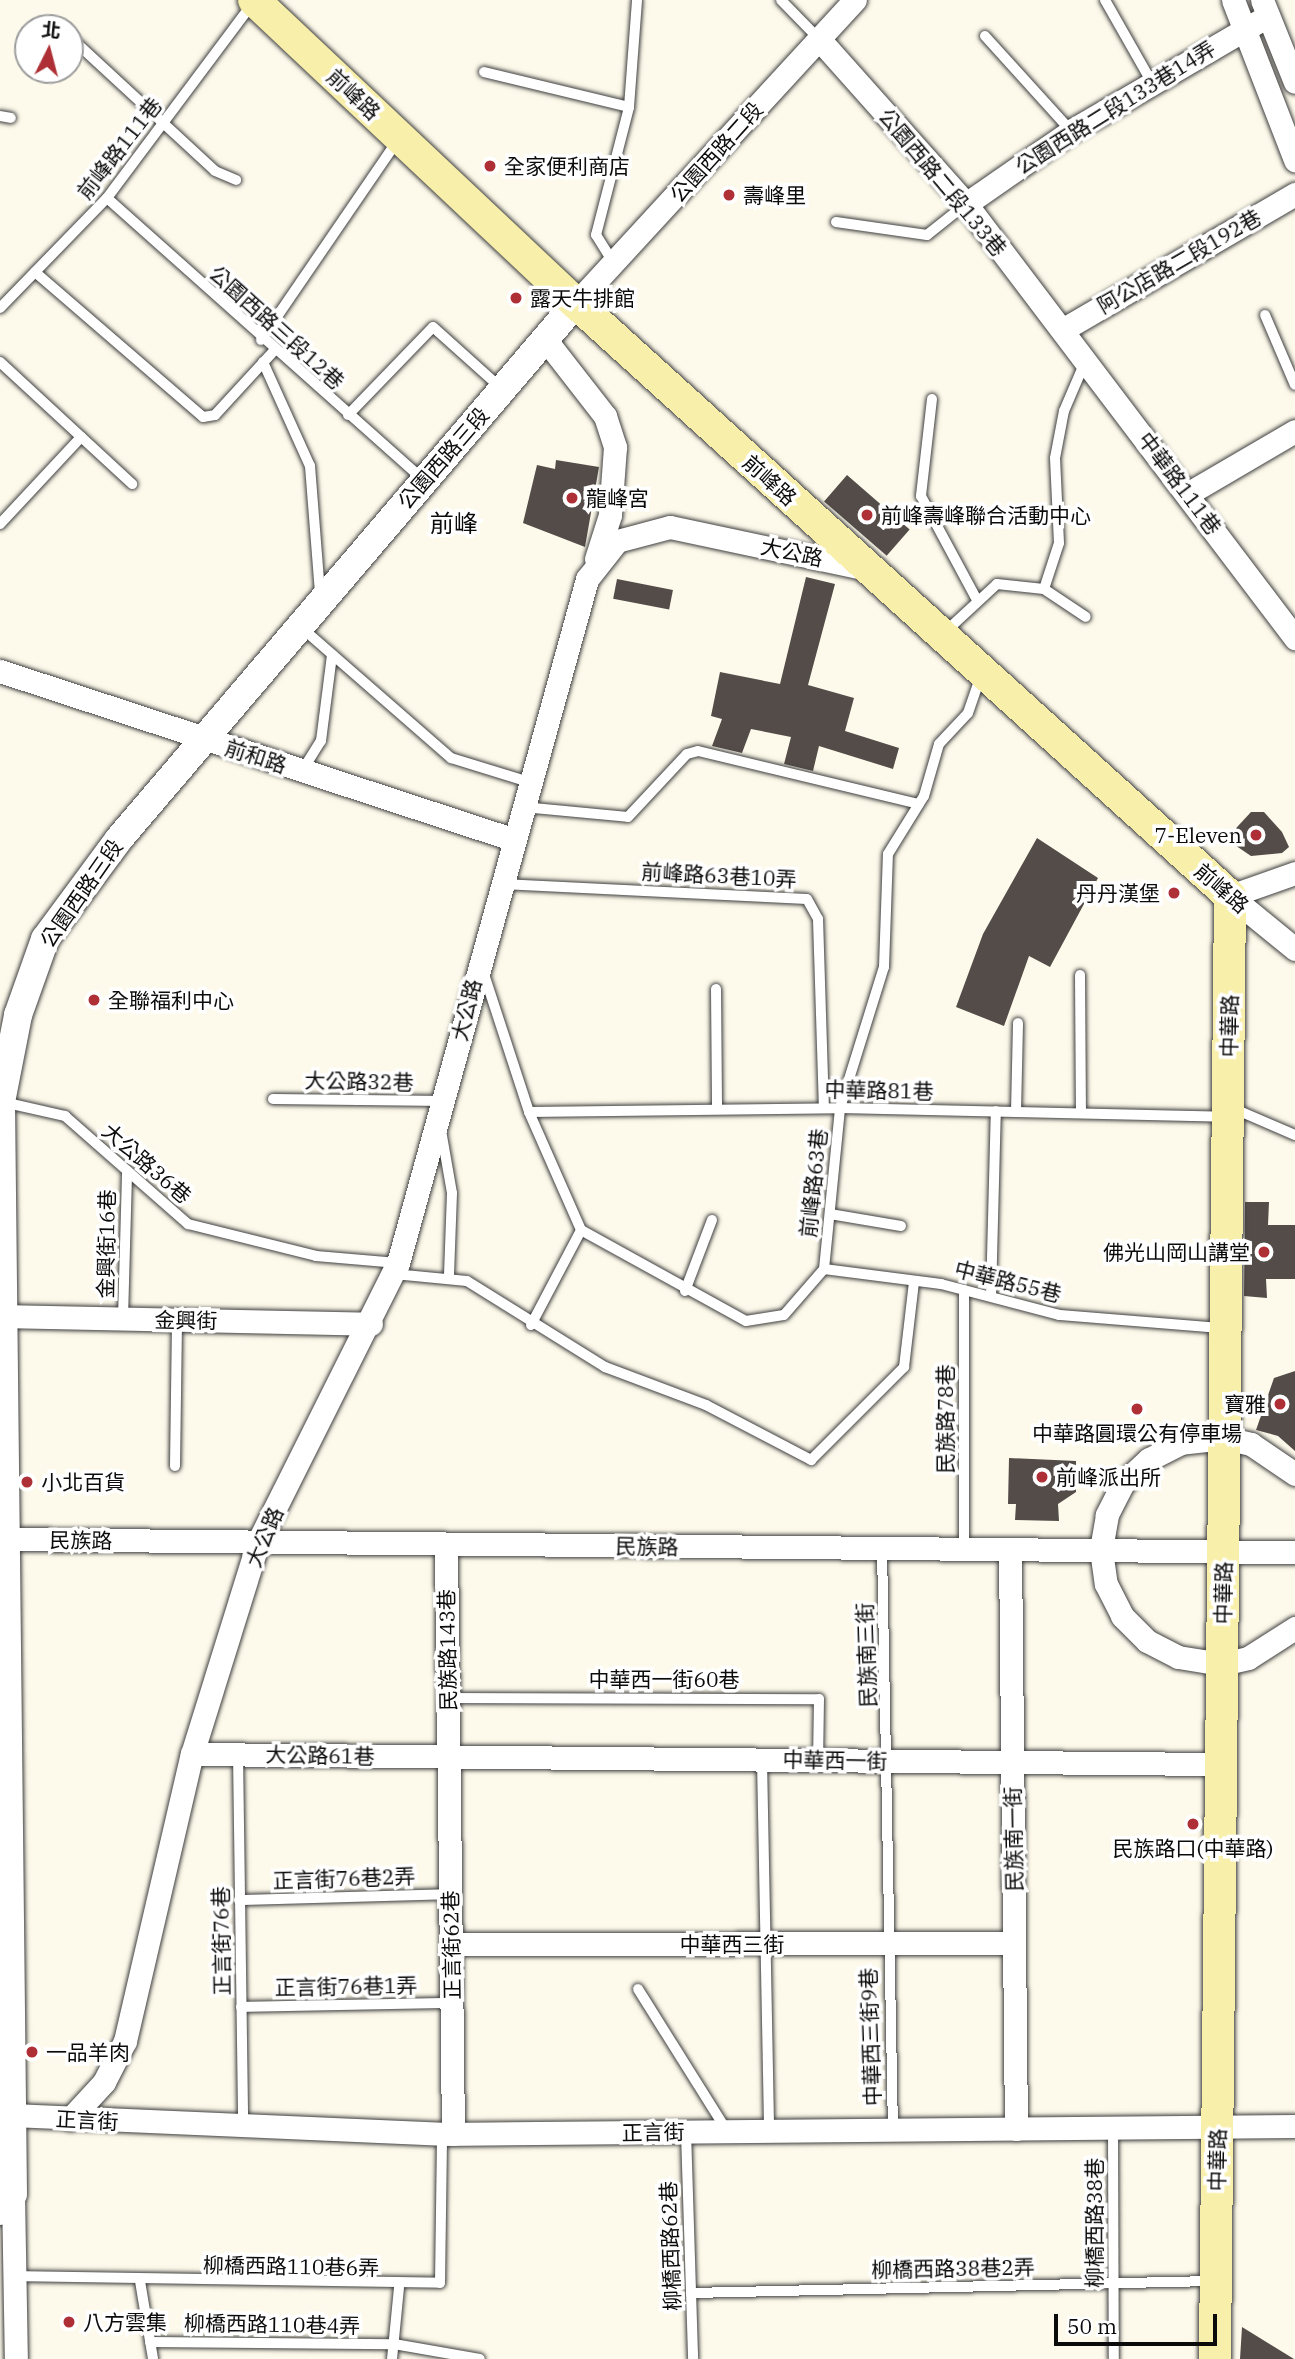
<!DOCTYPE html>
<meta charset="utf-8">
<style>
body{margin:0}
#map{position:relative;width:1295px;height:2359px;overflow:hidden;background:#fdfaeb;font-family:"IBM Plex Serif","Noto Sans TC",serif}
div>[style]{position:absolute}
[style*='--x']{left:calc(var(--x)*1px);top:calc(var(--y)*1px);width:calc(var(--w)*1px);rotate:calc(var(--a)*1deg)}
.building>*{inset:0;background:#534c48;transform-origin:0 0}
.roads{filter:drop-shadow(0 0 2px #3e3e3e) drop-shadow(0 0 2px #3e3e3e)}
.service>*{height:10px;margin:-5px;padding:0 5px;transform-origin:5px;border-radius:5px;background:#fff}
.minor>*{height:23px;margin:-11.5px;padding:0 11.5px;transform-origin:11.5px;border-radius:11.5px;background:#fff}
.tertiary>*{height:28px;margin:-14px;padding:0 14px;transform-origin:14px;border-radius:14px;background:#fff}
.secondary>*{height:32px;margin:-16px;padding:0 16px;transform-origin:16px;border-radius:16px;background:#f8efab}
.dots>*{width:19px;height:19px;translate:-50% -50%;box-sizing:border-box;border:4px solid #fff;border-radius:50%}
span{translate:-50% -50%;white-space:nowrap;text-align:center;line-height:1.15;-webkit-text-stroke:7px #fff;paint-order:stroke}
.street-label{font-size:21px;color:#0b0b0b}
.poi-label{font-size:21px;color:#0b0b0b}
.left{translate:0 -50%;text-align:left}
.right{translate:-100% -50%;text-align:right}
.quarter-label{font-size:24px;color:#0b0b0b}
.north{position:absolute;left:14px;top:14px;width:70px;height:70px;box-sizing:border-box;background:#fff;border:2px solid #9d9d9d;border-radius:50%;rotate:6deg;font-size:19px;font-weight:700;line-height:28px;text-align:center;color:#0b0b0b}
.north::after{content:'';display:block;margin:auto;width:24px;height:32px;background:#ae3036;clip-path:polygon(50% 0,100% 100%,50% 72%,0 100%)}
.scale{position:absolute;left:1054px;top:2314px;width:163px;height:32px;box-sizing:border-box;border:4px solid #0b0b0b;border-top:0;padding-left:9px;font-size:21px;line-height:24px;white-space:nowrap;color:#0b0b0b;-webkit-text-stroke:5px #fff;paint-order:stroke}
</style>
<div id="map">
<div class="building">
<div style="clip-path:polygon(556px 460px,599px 467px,585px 547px,523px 523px,537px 465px,555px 469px)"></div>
<div style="left:847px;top:475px;width:83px;height:35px;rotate:41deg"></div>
<div style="clip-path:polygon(806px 577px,835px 584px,808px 685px,854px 698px,845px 731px,899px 748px,893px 769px,819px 746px,813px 771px,784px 764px,791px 737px,751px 729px,742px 753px,712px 746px,722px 719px,711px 716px,720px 672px,780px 684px)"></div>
<div style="left:617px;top:579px;width:57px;height:20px;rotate:11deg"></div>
<div style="clip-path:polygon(1251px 812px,1264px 812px,1282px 832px,1289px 847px,1282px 853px,1251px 856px,1226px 839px)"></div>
<div style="clip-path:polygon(1037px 838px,1098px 878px,1050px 967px,1029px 956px,1004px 1026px,956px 1007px,983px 934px)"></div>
<div style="clip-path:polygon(1245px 1202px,1269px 1202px,1268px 1225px,1295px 1225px,1295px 1279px,1266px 1279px,1267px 1298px,1244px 1296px)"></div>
<div style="clip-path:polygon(1295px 1371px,1295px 1451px,1278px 1436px,1256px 1430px,1274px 1378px)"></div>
<div style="clip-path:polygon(1009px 1458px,1076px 1461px,1076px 1492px,1058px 1504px,1059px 1521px,1015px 1520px,1016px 1504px,1008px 1504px)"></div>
<div style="clip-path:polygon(1242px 2327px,1294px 2359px,1240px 2359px)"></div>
</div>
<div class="roads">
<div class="service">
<div style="--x:781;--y:0;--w:54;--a:45.7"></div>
<div style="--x:1105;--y:0;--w:93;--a:60.4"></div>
<div style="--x:985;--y:36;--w:128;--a:47.8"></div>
<div style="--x:70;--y:37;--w:197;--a:42.7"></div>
<div style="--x:215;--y:171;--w:23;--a:23"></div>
<div style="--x:484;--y:72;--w:149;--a:13.6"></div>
<div style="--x:0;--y:116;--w:11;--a:10"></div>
<div style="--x:107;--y:198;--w:424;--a:41.7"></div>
<div style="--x:836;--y:222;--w:92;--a:8.1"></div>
<div style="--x:927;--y:235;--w:50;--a:-38.5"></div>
<div style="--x:613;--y:262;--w:32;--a:-122"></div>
<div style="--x:596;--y:235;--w:132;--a:-75.5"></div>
<div style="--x:629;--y:107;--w:107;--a:-85.7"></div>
<div style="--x:35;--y:272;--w:222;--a:40.8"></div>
<div style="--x:203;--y:417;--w:12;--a:-9"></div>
<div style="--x:215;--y:415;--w:86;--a:-47.4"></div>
<div style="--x:0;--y:308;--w:153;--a:-45.8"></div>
<div style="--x:107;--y:198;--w:244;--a:-53.2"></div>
<div style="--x:1265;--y:315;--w:76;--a:66.8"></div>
<div style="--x:261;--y:340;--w:242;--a:-55.6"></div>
<div style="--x:0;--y:362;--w:180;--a:42.7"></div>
<div style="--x:263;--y:362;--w:114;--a:65.7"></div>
<div style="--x:310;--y:466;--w:128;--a:85.5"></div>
<div style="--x:932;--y:399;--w:98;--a:96.5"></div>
<div style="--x:921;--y:496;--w:118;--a:61.7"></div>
<div style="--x:348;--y:415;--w:122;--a:-46"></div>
<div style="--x:433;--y:327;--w:93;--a:41.9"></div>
<div style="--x:0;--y:524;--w:119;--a:-47"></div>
<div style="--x:1044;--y:589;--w:48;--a:-71.9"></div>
<div style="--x:1059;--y:543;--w:85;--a:-92.7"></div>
<div style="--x:1055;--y:458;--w:48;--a:-79.2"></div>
<div style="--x:1064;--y:411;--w:53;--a:-66.8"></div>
<div style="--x:302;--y:628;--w:198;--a:41.1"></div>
<div style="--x:451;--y:758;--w:82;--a:17.1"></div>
<div style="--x:944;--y:633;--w:72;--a:-42.8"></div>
<div style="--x:997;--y:584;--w:47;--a:6.1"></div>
<div style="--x:1044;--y:589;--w:50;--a:33.7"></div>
<div style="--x:302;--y:771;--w:36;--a:-58"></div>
<div style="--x:321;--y:741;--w:87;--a:-82.7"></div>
<div style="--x:523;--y:807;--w:105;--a:5.4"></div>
<div style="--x:628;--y:817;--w:86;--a:-46.9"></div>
<div style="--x:687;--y:754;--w:11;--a:-15"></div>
<div style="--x:698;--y:751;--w:227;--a:13.5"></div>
<div style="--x:502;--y:884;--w:305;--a:2.8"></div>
<div style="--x:807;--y:899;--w:23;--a:61"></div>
<div style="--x:818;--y:919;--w:189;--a:88.2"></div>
<div style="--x:483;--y:971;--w:148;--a:71.9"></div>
<div style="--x:529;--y:1112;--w:129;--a:66.2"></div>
<div style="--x:581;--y:1230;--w:188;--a:28.9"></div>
<div style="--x:746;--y:1321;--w:38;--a:-9"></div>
<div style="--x:784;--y:1315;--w:61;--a:-49"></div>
<div style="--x:1080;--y:975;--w:138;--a:89.6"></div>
<div style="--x:716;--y:989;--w:120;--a:89.5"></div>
<div style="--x:273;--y:1099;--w:171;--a:0.7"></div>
<div style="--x:3;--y:1102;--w:64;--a:12.7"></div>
<div style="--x:65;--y:1116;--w:164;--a:41.3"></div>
<div style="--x:188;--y:1224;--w:132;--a:14"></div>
<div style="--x:316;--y:1256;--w:82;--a:4.9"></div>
<div style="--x:1230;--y:1107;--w:71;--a:23.3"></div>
<div style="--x:529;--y:1112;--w:311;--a:-0.7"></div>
<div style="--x:840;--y:1108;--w:385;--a:1.3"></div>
<div style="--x:1016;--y:1112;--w:89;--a:-88.7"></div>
<div style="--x:441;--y:1130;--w:64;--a:80.1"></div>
<div style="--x:452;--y:1193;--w:83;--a:92.1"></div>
<div style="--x:830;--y:1214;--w:72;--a:9.6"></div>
<div style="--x:824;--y:1269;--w:162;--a:-84.3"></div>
<div style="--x:840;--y:1108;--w:148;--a:-72.7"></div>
<div style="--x:884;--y:967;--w:113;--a:-88"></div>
<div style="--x:888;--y:854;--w:68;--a:-58.2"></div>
<div style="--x:924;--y:796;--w:54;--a:-73.9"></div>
<div style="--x:939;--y:744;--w:42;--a:-46.9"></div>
<div style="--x:968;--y:713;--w:39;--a:-71"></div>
<div style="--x:824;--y:1269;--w:118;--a:7.3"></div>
<div style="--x:941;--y:1284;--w:122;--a:14.7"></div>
<div style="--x:1059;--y:1315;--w:163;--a:4.6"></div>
<div style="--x:394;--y:1274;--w:73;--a:5.5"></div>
<div style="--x:467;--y:1281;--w:163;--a:31.9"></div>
<div style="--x:605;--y:1367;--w:108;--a:20.6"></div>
<div style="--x:706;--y:1405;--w:119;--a:27.6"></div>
<div style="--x:811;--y:1460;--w:132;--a:-45"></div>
<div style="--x:904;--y:1367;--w:86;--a:-83.3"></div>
<div style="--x:964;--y:1290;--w:259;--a:90"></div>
<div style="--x:685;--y:1291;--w:76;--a:-69.2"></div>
<div style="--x:991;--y:1296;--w:185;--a:-88.5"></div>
<div style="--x:123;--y:1318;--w:147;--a:-88.4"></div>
<div style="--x:531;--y:1325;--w:107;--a:-62.2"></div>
<div style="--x:175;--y:1466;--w:146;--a:-89.2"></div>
<div style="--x:882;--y:1548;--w:582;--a:88.92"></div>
<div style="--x:448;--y:1698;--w:371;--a:0.2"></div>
<div style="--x:819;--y:1699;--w:61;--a:90.9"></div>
<div style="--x:238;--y:1754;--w:372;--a:89.2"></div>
<div style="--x:762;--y:1760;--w:371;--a:88.9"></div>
<div style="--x:239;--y:1900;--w:211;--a:-1.6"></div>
<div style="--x:638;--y:1989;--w:168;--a:57.9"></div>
<div style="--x:241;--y:2007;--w:210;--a:-1.1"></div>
<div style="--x:1113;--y:2128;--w:231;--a:89.8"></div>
<div style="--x:686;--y:2132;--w:227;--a:88.2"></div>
<div style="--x:15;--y:2276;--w:425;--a:0.9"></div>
<div style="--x:440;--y:2283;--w:149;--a:-89.2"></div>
<div style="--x:140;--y:2281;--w:79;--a:80.5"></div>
<div style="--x:691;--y:2293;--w:522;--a:-1.32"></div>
<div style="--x:150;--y:2342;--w:244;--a:0.5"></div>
<div style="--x:394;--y:2344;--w:87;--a:9.9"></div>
<div style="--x:392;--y:2359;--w:72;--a:-84.4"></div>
</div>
<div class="minor">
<div style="--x:1233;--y:0;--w:172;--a:68.8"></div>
<div style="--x:1262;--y:0;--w:88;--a:68.1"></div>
<div style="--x:819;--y:39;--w:221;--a:48.3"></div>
<div style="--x:966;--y:204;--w:545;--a:52.84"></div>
<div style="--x:966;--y:204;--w:128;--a:-34.8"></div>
<div style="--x:1071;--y:131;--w:228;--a:-30.3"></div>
<div style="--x:576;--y:303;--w:412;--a:-47.4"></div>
<div style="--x:1064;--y:329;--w:268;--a:-30.3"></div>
<div style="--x:545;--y:339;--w:98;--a:52.1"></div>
<div style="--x:605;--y:416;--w:33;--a:72"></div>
<div style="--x:615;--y:447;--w:68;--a:94.2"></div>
<div style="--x:610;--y:515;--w:46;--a:107.7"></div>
<div style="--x:1189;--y:493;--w:123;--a:-30.3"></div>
<div style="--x:0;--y:671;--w:539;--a:18.17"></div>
<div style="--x:1230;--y:896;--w:84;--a:39.2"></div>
<div style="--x:1230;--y:896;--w:69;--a:-19.5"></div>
<div style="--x:0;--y:1316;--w:371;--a:1.2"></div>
<div style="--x:1295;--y:1474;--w:53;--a:-145.7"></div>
<div style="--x:1251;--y:1444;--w:28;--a:-167"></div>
<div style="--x:1224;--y:1438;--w:43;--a:173.4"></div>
<div style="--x:1181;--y:1443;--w:36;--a:153"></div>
<div style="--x:1149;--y:1459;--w:35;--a:137"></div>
<div style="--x:1123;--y:1483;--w:36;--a:117"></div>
<div style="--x:1107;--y:1515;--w:36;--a:100"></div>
<div style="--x:1101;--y:1550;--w:34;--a:82"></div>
<div style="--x:1106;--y:1584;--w:36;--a:63"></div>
<div style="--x:1122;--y:1616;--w:35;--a:45"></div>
<div style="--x:1147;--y:1641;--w:35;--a:27"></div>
<div style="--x:1178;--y:1657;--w:45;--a:9"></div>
<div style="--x:1222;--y:1664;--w:27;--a:-13"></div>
<div style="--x:1248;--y:1658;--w:56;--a:-32.6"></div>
<div style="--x:0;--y:1539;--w:1295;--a:0.58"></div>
<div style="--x:446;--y:1544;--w:590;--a:89.32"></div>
<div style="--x:1010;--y:1549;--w:580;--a:89.41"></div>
<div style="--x:192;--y:1754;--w:1029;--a:0.56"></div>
<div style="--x:451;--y:1944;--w:563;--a:-0.1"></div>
<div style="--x:12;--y:2115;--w:430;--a:2.5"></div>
<div style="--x:442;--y:2134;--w:853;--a:-0.54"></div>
<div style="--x:70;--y:2119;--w:50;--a:-47.4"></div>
<div style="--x:104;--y:2082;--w:46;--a:-62.9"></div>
<div style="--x:125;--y:2041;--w:295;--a:-76.9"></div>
<div style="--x:192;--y:1754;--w:222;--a:-72.7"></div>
<div style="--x:258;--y:1542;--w:312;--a:-63.4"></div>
<div style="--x:398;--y:1263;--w:710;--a:-74.55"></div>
<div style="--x:587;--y:579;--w:48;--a:-51.7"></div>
<div style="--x:617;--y:541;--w:55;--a:-14.8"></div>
<div style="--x:670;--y:527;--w:202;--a:12"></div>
<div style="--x:13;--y:2194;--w:165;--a:89"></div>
</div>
<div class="tertiary">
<div style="--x:0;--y:2211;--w:21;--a:-53"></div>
<div style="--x:13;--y:2194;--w:1092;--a:-90.63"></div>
<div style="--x:1;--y:1102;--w:89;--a:-78.9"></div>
<div style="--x:18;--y:1015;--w:81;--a:-70.4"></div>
<div style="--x:45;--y:939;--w:124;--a:-53.5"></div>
<div style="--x:119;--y:839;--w:704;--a:-49.55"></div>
</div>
<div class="secondary">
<div style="--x:254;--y:0;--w:442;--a:43.3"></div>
<div style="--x:576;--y:303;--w:883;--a:42.2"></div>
<div style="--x:1230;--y:896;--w:1463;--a:90.59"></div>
</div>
</div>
<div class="dots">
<div style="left:490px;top:166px;background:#ae3036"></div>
<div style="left:729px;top:195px;background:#ae3036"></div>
<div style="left:516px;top:298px;background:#ae3036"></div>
<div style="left:572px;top:498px;background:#ae3036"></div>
<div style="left:867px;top:515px;background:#ae3036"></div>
<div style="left:1256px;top:835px;background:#ae3036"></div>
<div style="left:1174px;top:893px;background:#ae3036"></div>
<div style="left:94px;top:1000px;background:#ae3036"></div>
<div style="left:1264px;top:1252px;background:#ae3036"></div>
<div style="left:1280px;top:1404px;background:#ae3036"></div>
<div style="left:1137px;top:1409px;background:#ae3036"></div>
<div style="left:1042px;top:1477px;background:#ae3036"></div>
<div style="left:27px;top:1482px;background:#ae3036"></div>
<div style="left:1193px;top:1824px;background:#ae3036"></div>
<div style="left:32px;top:2052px;background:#ae3036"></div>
<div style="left:69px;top:2322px;background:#ae3036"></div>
</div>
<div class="street-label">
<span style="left:354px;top:94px;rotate:43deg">前峰路</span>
<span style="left:1115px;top:107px;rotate:-32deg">公園西路二段133巷14弄</span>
<span style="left:119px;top:148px;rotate:-52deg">前峰路111巷</span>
<span style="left:716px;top:152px;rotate:-48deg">公園西路二段</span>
<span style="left:943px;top:182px;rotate:50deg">公園西路二段133巷</span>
<span style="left:1179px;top:261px;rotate:-30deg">阿公店路二段192巷</span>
<span style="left:277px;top:327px;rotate:42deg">公園西路三段12巷</span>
<span style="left:443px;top:458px;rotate:-49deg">公園西路三段</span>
<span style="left:770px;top:480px;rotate:42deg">前峰路</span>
<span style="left:1180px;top:483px;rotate:53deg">中華路111巷</span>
<span style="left:792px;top:552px;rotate:12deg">大公路</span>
<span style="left:256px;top:756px;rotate:18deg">前和路</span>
<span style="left:719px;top:875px;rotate:3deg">前峰路63巷10弄</span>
<span style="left:1222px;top:888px;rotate:41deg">前峰路</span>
<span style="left:81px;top:893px;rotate:-55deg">公園西路三段</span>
<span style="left:466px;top:1010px;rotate:-76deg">大公路</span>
<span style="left:1229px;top:1026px;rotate:-89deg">中華路</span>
<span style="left:359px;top:1081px;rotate:1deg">大公路32巷</span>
<span style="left:879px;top:1090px;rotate:1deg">中華路81巷</span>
<span style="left:147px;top:1163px;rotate:41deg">大公路36巷</span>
<span style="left:813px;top:1183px;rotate:-84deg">前峰路63巷</span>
<span style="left:106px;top:1244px;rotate:-89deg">金興街16巷</span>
<span style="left:1008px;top:1281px;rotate:14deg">中華路55巷</span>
<span style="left:186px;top:1320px;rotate:1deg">金興街</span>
<span style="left:945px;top:1419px;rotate:-90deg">民族路78巷</span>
<span style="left:264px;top:1537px;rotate:-67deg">大公路</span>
<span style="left:81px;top:1540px;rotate:1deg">民族路</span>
<span style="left:647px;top:1546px;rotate:1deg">民族路</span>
<span style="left:1223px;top:1593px;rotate:-89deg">中華路</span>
<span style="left:447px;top:1650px;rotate:-91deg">民族路143巷</span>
<span style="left:866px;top:1655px;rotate:-92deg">民族南三街</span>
<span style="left:664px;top:1679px">中華西一街60巷</span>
<span style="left:320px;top:1755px;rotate:1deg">大公路61巷</span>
<span style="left:835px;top:1760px;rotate:1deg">中華西一街</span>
<span style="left:1013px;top:1839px;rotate:-91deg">民族南一街</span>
<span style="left:344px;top:1878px;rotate:-2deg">正言街76巷2弄</span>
<span style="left:221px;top:1941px;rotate:-91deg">正言街76巷</span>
<span style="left:732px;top:1944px">中華西三街</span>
<span style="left:451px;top:1945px;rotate:-91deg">正言街62巷</span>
<span style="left:346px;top:1986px;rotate:-1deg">正言街76巷1弄</span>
<span style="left:870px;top:2037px;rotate:-92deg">中華西三街9巷</span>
<span style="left:87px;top:2120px;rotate:3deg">正言街</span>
<span style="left:653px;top:2132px;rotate:-1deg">正言街</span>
<span style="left:1217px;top:2160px;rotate:-89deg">中華路</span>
<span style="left:1094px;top:2223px;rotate:-90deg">柳橋西路38巷</span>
<span style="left:670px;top:2246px;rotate:-92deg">柳橋西路62巷</span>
<span style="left:291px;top:2266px;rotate:1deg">柳橋西路110巷6弄</span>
<span style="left:953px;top:2268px;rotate:-1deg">柳橋西路38巷2弄</span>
<span style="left:272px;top:2324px;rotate:1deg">柳橋西路110巷4弄</span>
</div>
<div class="poi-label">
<span class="left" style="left:504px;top:166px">全家便利商店</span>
<span class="left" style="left:743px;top:195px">壽峰里</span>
<span class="left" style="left:530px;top:298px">露天牛排館</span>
<span class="left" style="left:586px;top:498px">龍峰宮</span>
<span class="left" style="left:881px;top:515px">前峰壽峰聯合活動中心</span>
<span class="right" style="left:1242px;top:835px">7-Eleven</span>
<span class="right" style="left:1160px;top:893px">丹丹漢堡</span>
<span class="left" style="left:108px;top:1000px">全聯福利中心</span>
<span class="right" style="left:1250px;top:1252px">佛光山岡山講堂</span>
<span class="right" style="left:1266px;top:1404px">寶雅</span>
<span style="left:1137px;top:1433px">中華路圓環公有停車場</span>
<span class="left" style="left:1056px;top:1477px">前峰派出所</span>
<span class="left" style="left:41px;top:1482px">小北百貨</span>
<span style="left:1193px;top:1848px">民族路口(中華路)</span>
<span class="left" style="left:46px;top:2052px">一品羊肉</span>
<span class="left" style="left:83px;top:2322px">八方雲集</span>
</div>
<div class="quarter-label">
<span style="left:454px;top:524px">前峰</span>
</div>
<div class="north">北</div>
<div class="scale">50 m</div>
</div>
